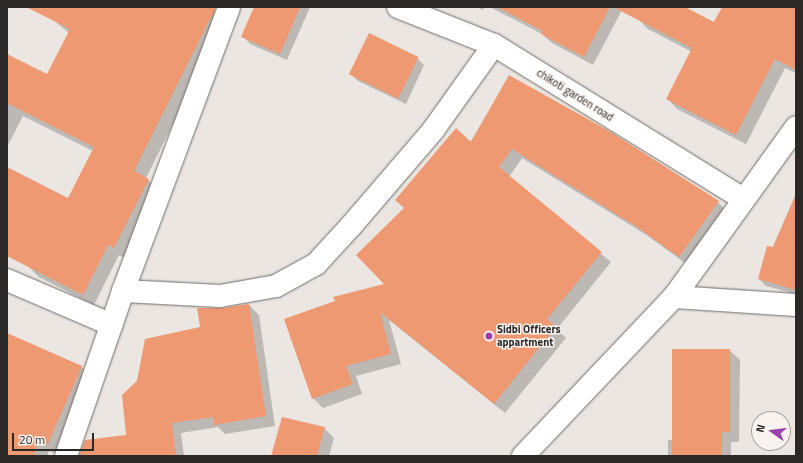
<!DOCTYPE html>
<style>
body{margin:0}
#map{position:relative;width:803px;height:463px;overflow:hidden;background:#ebe6e1;font-family:"Titillium Web",sans-serif}
div>[style]{position:absolute}
[style*='--x']{left:calc(var(--x)*1px);top:calc(var(--y)*1px);width:calc(var(--w)*1px);rotate:calc(var(--a)*1deg)}
.shadow>*{inset:0;background:#0003}
.building>*{inset:0;background:#ef9972;transform-origin:0 0}
.roads{filter:drop-shadow(0 0 1px #706b67) drop-shadow(0 0 1px #706b67)}
.minor>*{height:22px;margin:-11px;padding:0 11px;transform-origin:11px;border-radius:11px;background:#fff}
.dots>*{width:11px;height:11px;translate:-50% -50%;box-sizing:border-box;border:2px solid #f9f3ef;border-radius:50%}
span{translate:-50% -50%;white-space:nowrap;text-align:center;line-height:1.15;-webkit-text-stroke:3px #f9f3ef;paint-order:stroke}
.street-label{font-size:11px;color:#2b2928}
.poi-label{font-size:11px;color:#2b2928;font-weight:700}
.left{translate:0 -50%;text-align:left}
.frame{position:absolute;inset:0;border:8px solid #2b2928;pointer-events:none}
.north{position:absolute;left:751px;top:411px;width:40px;height:40px;box-sizing:border-box;background:#f9f3ef;border:1px solid #a7a29f;border-radius:50%;rotate:284deg;font-size:11px;font-weight:700;line-height:16px;text-align:center;color:#2b2928}
.north::after{content:'';display:block;margin:auto;width:14px;height:18px;background:#9c40ab;clip-path:polygon(50% 0,100% 100%,50% 72%,0 100%)}
.scale{position:absolute;left:12px;top:433px;width:82px;height:18px;box-sizing:border-box;border:2px solid #2b2928;border-top:0;padding-left:5px;font-size:12px;line-height:14px;white-space:nowrap;color:#2b2928;-webkit-text-stroke:3px #f9f3ef;paint-order:stroke}
</style>
<div id="map">
<div class="shadow">
<div style="clip-path:polygon(44px 7px,210px 7px,225px 20px,146px 178px,159px 190px,125px 258px,119px 255px,94px 305px,39px 277px,7px 245px,7px 168px,69px 199px,93px 151px,23px 116px,7px 147px,7px 55px,47px 75px,69px 33px,52px 19px)"></div>
<div style="clip-path:polygon(255px 7px,310px 7px,287px 60px,250px 44px,243px 36px)"></div>
<div style="clip-path:polygon(477px 7px,485px 7px,483px 10px)"></div>
<div style="clip-path:polygon(490px 7px,620px 7px,622px 10px,593px 65px,552px 43px,542px 34px)"></div>
<div style="clip-path:polygon(644px 7px,683px 7px,714px 23px,723px 7px,796px 7px,796px 73px,785px 68px,746px 144px,677px 109px,668px 99px,692px 52px,648px 29px,638px 19px)"></div>
<div style="clip-path:polygon(417px 58px,424px 65px,406px 104px,358px 81px,351px 74px)"></div>
<div style="clip-path:polygon(509px 77px,718px 202px,728px 212px,689px 266px,648px 236px,522px 158px,509px 177px,611px 262px,557px 329px,566px 338px,505px 413px,389px 320px,401px 364px,356px 376px,362px 394px,323px 408px,313px 398px,386px 284px)"></div>
<div style="clip-path:polygon(796px 194px,796px 294px,766px 286px,759px 279px)"></div>
<div style="clip-path:polygon(249px 305px,259px 315px,275px 426px,225px 434px,218px 427px,181px 433px,184px 456px,101px 456px,128px 436px,201px 327px,222px 309px)"></div>
<div style="clip-path:polygon(7px 334px,81px 366px,90px 376px,57px 454px,49px 451px,47px 456px,7px 456px)"></div>
<div style="clip-path:polygon(729px 350px,740px 360px,739px 442px,731px 442px,731px 456px,668px 456px,668px 440px,673px 440px)"></div>
<div style="clip-path:polygon(324px 428px,334px 438px,329px 456px,272px 456px)"></div>
</div>
<div class="building">
<div style="clip-path:polygon(26px 7px,216px 7px,134px 171px,149px 179px,114px 248px,108px 245px,83px 295px,7px 256px,7px 167px,68px 198px,94px 147px,7px 103px,7px 54px,47px 74px,70px 29px)"></div>
<div style="clip-path:polygon(254px 7px,300px 7px,280px 54px,241px 37px)"></div>
<div style="clip-path:polygon(497px 7px,610px 7px,584px 57px,541px 34px,543px 31px)"></div>
<div style="clip-path:polygon(613px 7px,685px 7px,714px 22px,722px 7px,796px 7px,796px 70px,775px 59px,736px 135px,666px 99px,692px 48px)"></div>
<div style="left:369px;top:33px;width:55px;height:46px;rotate:26deg"></div>
<div style="clip-path:polygon(509px 75px,609px 131px,719px 201px,679px 257px,637px 227px,512px 149px,499px 167px,602px 252px,547px 319px,556px 327px,494px 404px,380px 312px,391px 354px,346px 366px,353px 384px,312px 399px,284px 319px,335px 301px,333px 297px,384px 284px,356px 255px,404px 208px,395px 200px,456px 128px,471px 142px)"></div>
<div style="clip-path:polygon(796px 194px,796px 290px,758px 279px,767px 246px,773px 247px)"></div>
<div style="clip-path:polygon(249px 304px,266px 416px,214px 425px,213px 417px,172px 423px,176px 456px,79px 456px,85px 440px,126px 435px,122px 395px,137px 381px,145px 339px,200px 327px,197px 308px,222px 308px)"></div>
<div style="clip-path:polygon(7px 333px,82px 366px,47px 446px,39px 442px,33px 456px,7px 456px)"></div>
<div style="clip-path:polygon(672px 349px,730px 349px,730px 432px,722px 432px,722px 456px,672px 456px)"></div>
<div style="clip-path:polygon(282px 417px,325px 427px,317px 456px,271px 456px)"></div>
</div>
<div class="roads">
<div class="minor">
<div style="--x:398;--y:7;--w:103;--a:21.6"></div>
<div style="--x:494;--y:45;--w:293;--a:31.7"></div>
<div style="--x:7;--y:280;--w:114;--a:23.2"></div>
<div style="--x:123;--y:291;--w:97;--a:3"></div>
<div style="--x:220;--y:296;--w:57;--a:-10.1"></div>
<div style="--x:276;--y:286;--w:46;--a:-28.8"></div>
<div style="--x:316;--y:264;--w:52;--a:-47.4"></div>
<div style="--x:351;--y:226;--w:128;--a:-49.4"></div>
<div style="--x:434;--y:129;--w:103;--a:-54.5"></div>
<div style="--x:674;--y:297;--w:122;--a:3.8"></div>
<div style="--x:66;--y:456;--w:175;--a:-70.9"></div>
<div style="--x:123;--y:291;--w:303;--a:-69.5"></div>
<div style="--x:523;--y:456;--w:219;--a:-46.5"></div>
<div style="--x:674;--y:297;--w:209;--a:-54.3"></div>
</div>
</div>
<div class="dots">
<div style="left:489px;top:336px;background:#9c40ab"></div>
</div>
<div class="street-label">
<span style="left:575px;top:95px;rotate:32deg">chikoti garden road</span>
</div>
<div class="poi-label">
<span class="left" style="left:497px;top:336px">Sidbi Officers<br>appartment</span>
</div>
<div class="frame"></div>
<div class="north">N</div>
<div class="scale">20 m</div>
</div>
